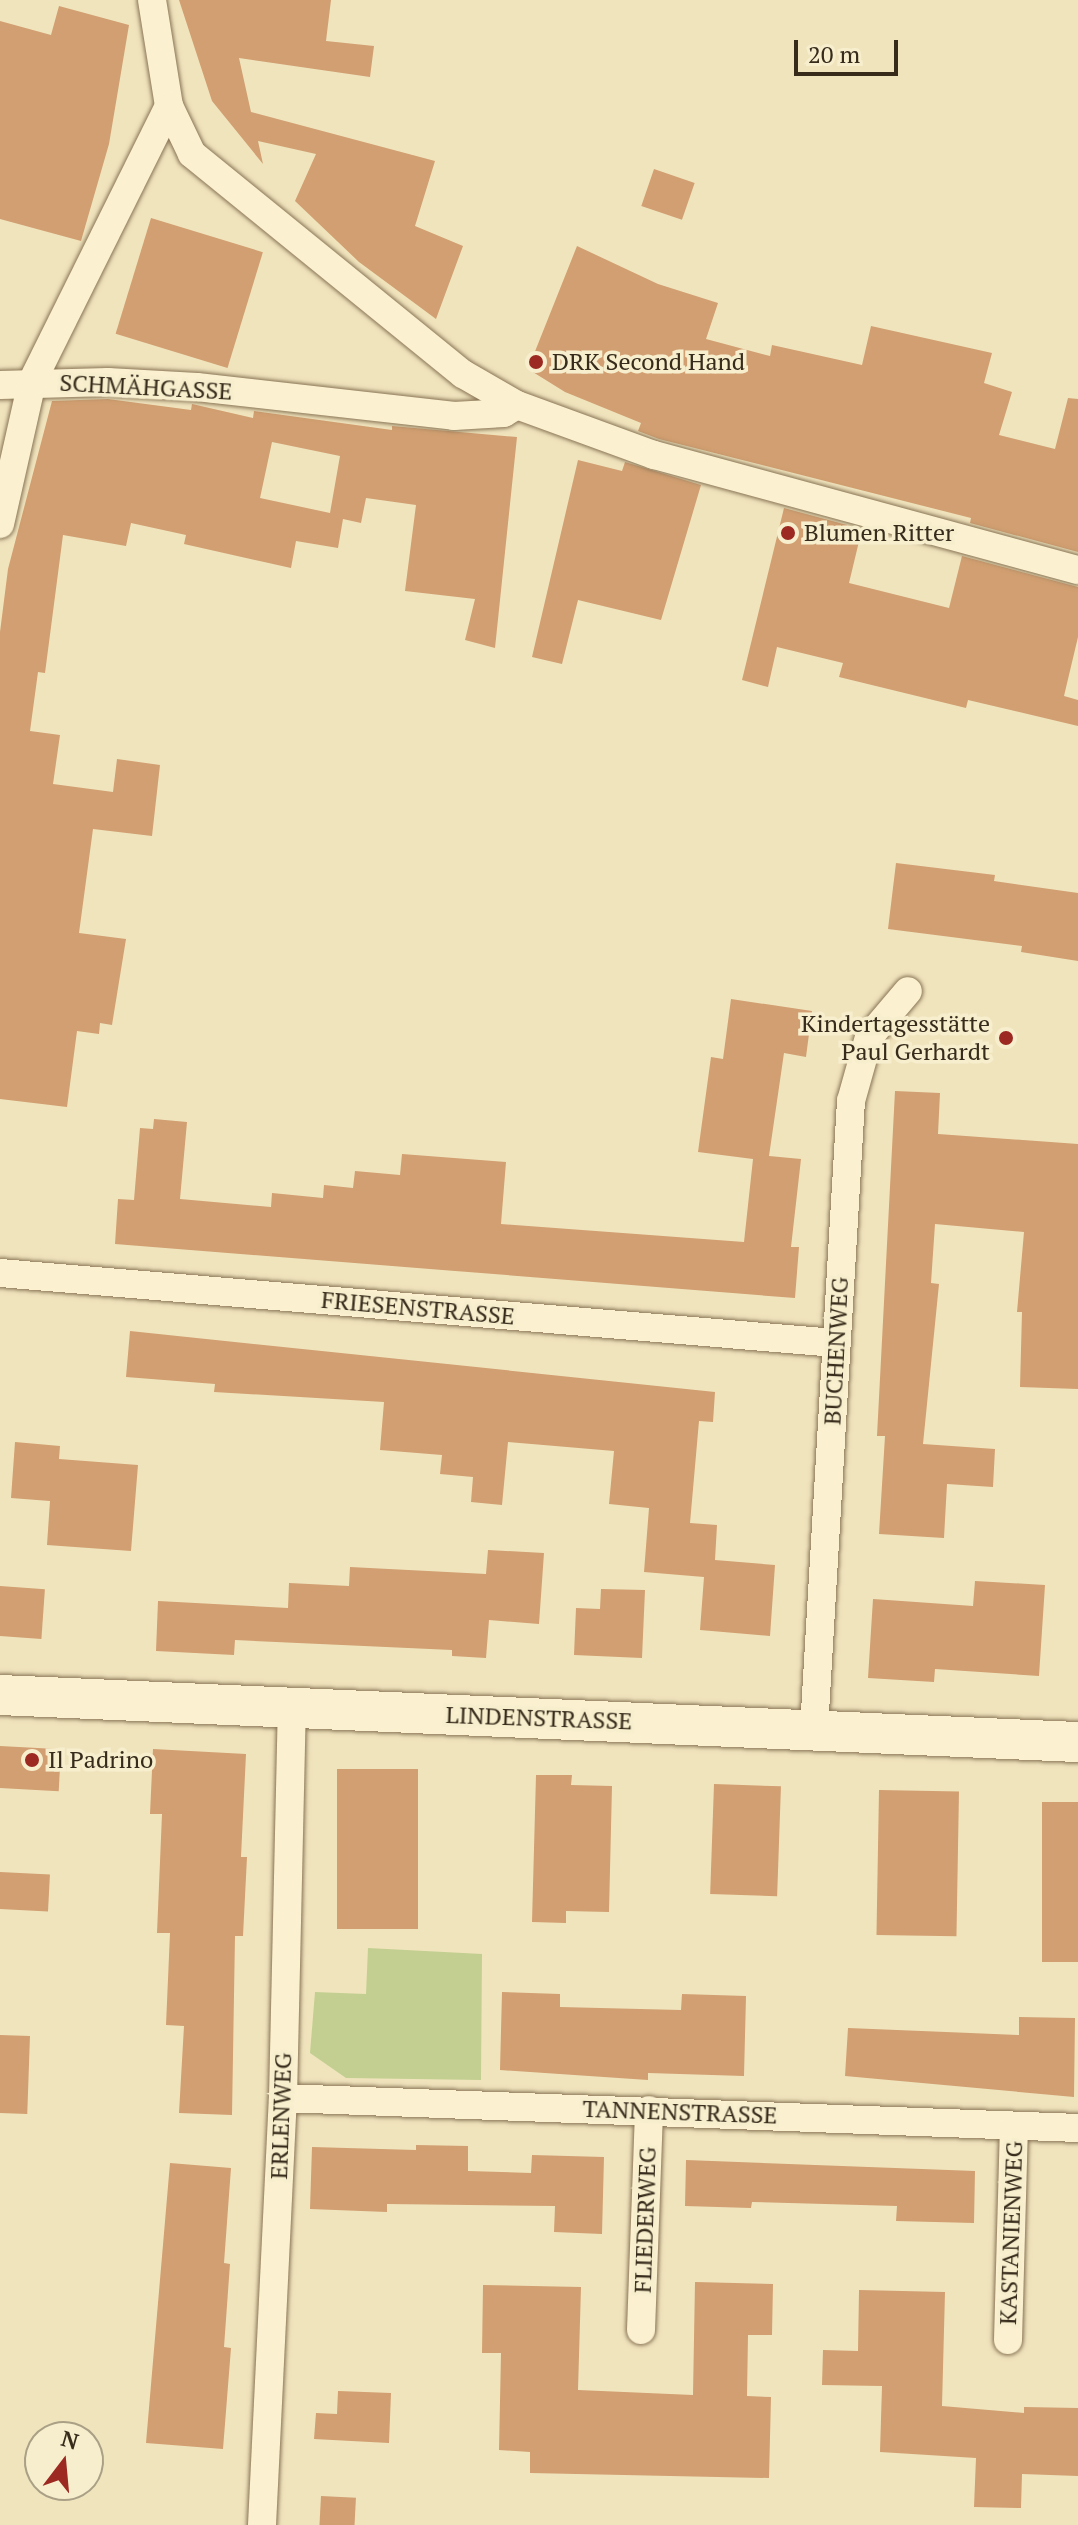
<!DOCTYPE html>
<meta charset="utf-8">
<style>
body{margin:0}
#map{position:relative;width:1078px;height:2525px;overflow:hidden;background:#f0e4bd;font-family:"PT Serif",serif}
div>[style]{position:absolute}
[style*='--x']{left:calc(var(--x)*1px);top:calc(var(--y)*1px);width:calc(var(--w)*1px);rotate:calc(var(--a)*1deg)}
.green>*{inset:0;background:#c3cf91}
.building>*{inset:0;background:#d19f71;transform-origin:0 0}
.roads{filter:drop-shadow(0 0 2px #897455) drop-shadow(0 0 2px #897455)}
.street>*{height:28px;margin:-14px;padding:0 14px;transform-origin:14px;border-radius:14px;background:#fbf1d1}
.secondary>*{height:40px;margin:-20px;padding:0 20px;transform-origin:20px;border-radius:20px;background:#fbf1d1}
.dots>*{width:22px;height:22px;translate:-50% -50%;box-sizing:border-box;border:4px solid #f7eecd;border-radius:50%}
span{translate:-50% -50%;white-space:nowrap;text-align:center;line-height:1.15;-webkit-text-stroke:7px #f7eecd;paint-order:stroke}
.poi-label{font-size:24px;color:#372b1b}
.left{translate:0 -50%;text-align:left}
.right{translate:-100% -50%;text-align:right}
.street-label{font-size:24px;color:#372b1b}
.north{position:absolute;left:24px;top:2421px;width:80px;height:80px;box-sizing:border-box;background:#f7eecd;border:2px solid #aaa086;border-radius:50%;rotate:16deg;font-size:22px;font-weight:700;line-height:32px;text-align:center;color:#372b1b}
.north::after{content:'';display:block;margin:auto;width:28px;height:36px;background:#9c2922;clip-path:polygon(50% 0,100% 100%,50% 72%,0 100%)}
.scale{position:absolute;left:794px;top:40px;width:104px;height:36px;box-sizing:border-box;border:4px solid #372b1b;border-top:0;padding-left:10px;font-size:24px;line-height:28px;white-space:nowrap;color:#372b1b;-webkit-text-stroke:6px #f7eecd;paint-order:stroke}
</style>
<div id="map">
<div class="green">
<div style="clip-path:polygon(368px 1948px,482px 1954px,481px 2080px,346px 2078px,310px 2053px,315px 1992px,366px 1994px)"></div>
</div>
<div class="building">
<div style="clip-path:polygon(179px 0,331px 0,326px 41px,374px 46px,370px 77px,239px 58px,251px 112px,435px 161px,415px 226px,463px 246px,436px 319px,359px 262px,295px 201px,316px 154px,258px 141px,263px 164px,212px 101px)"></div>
<div style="clip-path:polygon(59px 6px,129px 25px,109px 144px,81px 241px,0 219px,0 21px,51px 35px)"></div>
<div style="left:654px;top:169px;width:43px;height:39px;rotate:19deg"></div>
<div style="left:151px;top:218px;width:117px;height:121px;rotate:17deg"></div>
<div style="clip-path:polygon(577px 246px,658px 284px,718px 303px,706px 339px,770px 356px,772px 345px,862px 365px,871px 326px,992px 353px,984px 383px,1012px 392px,999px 435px,1055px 449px,1068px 398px,1078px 399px,1078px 552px,970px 523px,971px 518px,659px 439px,638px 431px,641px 423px,565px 392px,528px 369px)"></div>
<div style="clip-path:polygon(evenodd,108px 399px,191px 410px,192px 404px,253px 418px,254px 411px,392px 430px,392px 426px,517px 437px,495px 648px,465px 640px,475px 599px,405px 591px,416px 505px,366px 498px,361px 523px,343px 519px,338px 548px,296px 541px,291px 568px,184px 544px,186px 535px,131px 523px,126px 546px,63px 535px,45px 673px,38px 672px,30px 731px,60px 735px,53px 784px,113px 792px,117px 759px,160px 765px,152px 836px,93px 829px,79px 933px,126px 939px,112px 1025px,100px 1023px,99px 1034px,77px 1031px,67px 1107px,0 1099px,0 632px,8px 569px,52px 401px,108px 399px,272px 442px,340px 456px,330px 513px,260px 498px,272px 442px)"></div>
<div style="clip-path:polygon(578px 460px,622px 471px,625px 462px,701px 485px,661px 620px,578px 600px,562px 664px,532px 657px)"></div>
<div style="clip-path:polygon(784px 508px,862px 529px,849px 583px,949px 608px,962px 556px,1078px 587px,1078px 637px,1064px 696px,1078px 700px,1078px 726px,968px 700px,966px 708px,839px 677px,843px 663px,777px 647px,768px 687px,742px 680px)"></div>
<div style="clip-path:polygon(896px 863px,995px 875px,994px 881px,1078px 893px,1078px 961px,1021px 952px,1022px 946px,888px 929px)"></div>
<div style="clip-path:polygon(731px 999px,812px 1011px,806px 1057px,784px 1053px,769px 1156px,801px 1159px,791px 1247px,799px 1247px,795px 1298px,115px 1244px,118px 1199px,134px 1200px,140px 1128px,153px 1129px,154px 1119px,187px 1122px,180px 1199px,271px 1207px,272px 1193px,323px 1198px,324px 1185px,353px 1188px,355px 1171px,400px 1175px,402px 1154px,506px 1162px,501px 1224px,744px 1242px,753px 1159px,698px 1152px,711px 1057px,723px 1059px)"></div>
<div style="clip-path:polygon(895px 1091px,940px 1093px,938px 1134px,1078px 1144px,1078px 1389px,1020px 1387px,1022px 1312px,1017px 1312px,1024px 1232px,935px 1224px,931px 1283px,939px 1284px,923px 1444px,995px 1449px,993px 1487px,947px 1484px,944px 1538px,879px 1534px,885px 1436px,877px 1436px)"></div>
<div style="clip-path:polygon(130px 1331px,715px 1392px,713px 1422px,699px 1421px,690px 1523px,717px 1525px,715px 1560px,775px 1565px,770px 1636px,700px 1630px,704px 1577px,644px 1572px,649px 1508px,609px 1504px,614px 1451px,508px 1442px,502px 1505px,471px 1502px,473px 1477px,440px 1474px,442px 1455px,380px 1450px,384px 1402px,214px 1392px,215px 1384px,126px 1377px)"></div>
<div style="clip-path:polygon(15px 1442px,60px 1446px,59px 1459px,138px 1465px,131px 1551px,47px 1545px,50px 1501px,11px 1498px)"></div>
<div style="clip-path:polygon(488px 1550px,544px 1553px,539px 1624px,489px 1620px,486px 1658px,452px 1656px,452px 1650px,235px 1640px,234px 1655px,156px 1651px,158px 1601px,288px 1608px,289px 1583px,349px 1586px,350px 1567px,486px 1574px)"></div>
<div style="clip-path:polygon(975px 1581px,1045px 1585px,1039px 1676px,935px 1669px,934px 1682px,868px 1678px,873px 1599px,973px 1606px)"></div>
<div style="left:0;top:1586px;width:45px;height:50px;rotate:4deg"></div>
<div style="clip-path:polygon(601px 1589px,645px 1590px,642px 1658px,574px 1655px,576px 1608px,600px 1609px)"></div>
<div style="left:0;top:1746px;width:61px;height:42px;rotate:3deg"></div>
<div style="clip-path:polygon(153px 1749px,246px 1754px,241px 1857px,247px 1857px,243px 1936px,235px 1936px,232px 2115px,179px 2113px,184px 2026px,166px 2025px,170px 1933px,157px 1933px,162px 1814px,150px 1814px)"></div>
<div style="left:337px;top:1769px;width:81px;height:160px"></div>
<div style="clip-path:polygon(536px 1775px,572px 1775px,571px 1785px,612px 1786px,609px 1912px,566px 1911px,566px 1923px,532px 1922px)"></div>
<div style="left:714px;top:1784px;width:67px;height:110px;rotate:2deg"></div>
<div style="left:879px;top:1790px;width:80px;height:145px;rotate:1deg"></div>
<div style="left:1042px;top:1802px;width:36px;height:160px"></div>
<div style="left:0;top:1872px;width:50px;height:37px;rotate:3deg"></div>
<div style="clip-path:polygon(502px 1992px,560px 1994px,560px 2007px,681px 2010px,682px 1994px,746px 1996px,744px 2076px,648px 2073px,648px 2080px,500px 2070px)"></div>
<div style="clip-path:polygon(1019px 2017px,1075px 2018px,1074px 2097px,845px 2076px,848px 2028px,1019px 2035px)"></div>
<div style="left:0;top:2035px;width:30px;height:78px;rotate:2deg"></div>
<div style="clip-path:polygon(416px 2145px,468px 2146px,468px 2171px,531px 2173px,532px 2155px,604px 2157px,602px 2234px,554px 2232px,555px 2206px,387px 2204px,387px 2212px,310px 2209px,312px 2147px,416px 2150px)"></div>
<div style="clip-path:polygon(686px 2160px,975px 2171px,974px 2223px,896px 2221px,897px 2206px,752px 2202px,751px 2208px,685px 2206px)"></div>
<div style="clip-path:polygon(170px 2163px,231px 2168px,224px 2263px,230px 2264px,224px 2347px,231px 2348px,223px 2449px,146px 2443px)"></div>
<div style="clip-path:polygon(695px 2282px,773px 2284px,772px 2335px,748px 2335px,747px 2396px,771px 2397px,769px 2478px,530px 2473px,530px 2452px,499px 2450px,501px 2353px,482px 2353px,483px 2285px,581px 2287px,578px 2390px,693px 2395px)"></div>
<div style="clip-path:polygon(859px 2290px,945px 2292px,942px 2406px,1024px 2413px,1024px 2407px,1078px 2408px,1078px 2476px,1022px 2474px,1021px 2508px,974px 2507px,976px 2458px,880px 2452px,882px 2386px,822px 2385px,823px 2350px,858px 2351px)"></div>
<div style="clip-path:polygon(338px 2391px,391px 2393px,389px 2443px,314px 2439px,316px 2413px,337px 2414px)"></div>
<div style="left:321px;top:2496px;width:35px;height:29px;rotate:3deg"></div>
</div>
<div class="roads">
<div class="street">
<div style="--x:152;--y:0;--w:107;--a:80.9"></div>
<div style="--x:169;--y:106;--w:53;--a:64.4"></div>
<div style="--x:192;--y:154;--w:349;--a:39.1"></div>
<div style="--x:463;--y:374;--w:62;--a:29.9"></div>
<div style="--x:517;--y:405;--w:146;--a:20.1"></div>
<div style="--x:654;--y:455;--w:439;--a:15.2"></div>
<div style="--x:0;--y:385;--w:108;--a:-1.6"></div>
<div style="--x:108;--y:382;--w:89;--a:3.2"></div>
<div style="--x:197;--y:387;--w:259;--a:6.4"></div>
<div style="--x:454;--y:416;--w:50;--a:-3.4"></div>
<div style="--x:504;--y:413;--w:15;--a:-32"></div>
<div style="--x:0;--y:524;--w:146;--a:-77.3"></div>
<div style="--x:32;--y:382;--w:308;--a:-63.6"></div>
<div style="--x:0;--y:1273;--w:839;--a:4.79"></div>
<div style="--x:814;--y:1729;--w:629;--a:-86.63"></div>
<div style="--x:851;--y:1101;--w:66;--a:-74.3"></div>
<div style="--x:869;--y:1037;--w:60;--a:-49.7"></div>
<div style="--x:283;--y:2098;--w:796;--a:2.16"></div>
<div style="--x:641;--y:2330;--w:220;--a:-87.9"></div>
<div style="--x:1008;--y:2340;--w:214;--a:-88.4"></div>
<div style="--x:262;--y:2525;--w:428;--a:-87.2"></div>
<div style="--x:283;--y:2098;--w:391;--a:-88.7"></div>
</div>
<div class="secondary">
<div style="--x:0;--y:1695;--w:1079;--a:2.5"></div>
</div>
</div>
<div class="dots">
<div style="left:536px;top:362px;background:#9c2922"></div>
<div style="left:788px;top:533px;background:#9c2922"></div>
<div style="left:1006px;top:1038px;background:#9c2922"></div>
<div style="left:32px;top:1760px;background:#9c2922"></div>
</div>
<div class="poi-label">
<span class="left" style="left:552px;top:362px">DRK Second Hand</span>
<span class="left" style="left:804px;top:533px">Blumen Ritter</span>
<span class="right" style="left:990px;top:1038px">Kindertagesstätte<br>Paul Gerhardt</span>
<span class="left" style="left:48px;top:1760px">Il Padrino</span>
</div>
<div class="street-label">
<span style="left:146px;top:387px;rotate:3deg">SCHMÄHGASSE</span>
<span style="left:418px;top:1308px;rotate:5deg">FRIESENSTRASSE</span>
<span style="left:836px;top:1351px;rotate:-87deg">BUCHENWEG</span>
<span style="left:539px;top:1718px;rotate:2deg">LINDENSTRASSE</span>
<span style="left:680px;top:2112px;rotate:2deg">TANNENSTRASSE</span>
<span style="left:281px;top:2116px;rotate:-88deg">ERLENWEG</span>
<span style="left:645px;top:2220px;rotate:-88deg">FLIEDERWEG</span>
<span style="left:1011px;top:2233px;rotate:-88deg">KASTANIENWEG</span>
</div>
<div class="north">N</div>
<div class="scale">20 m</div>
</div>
